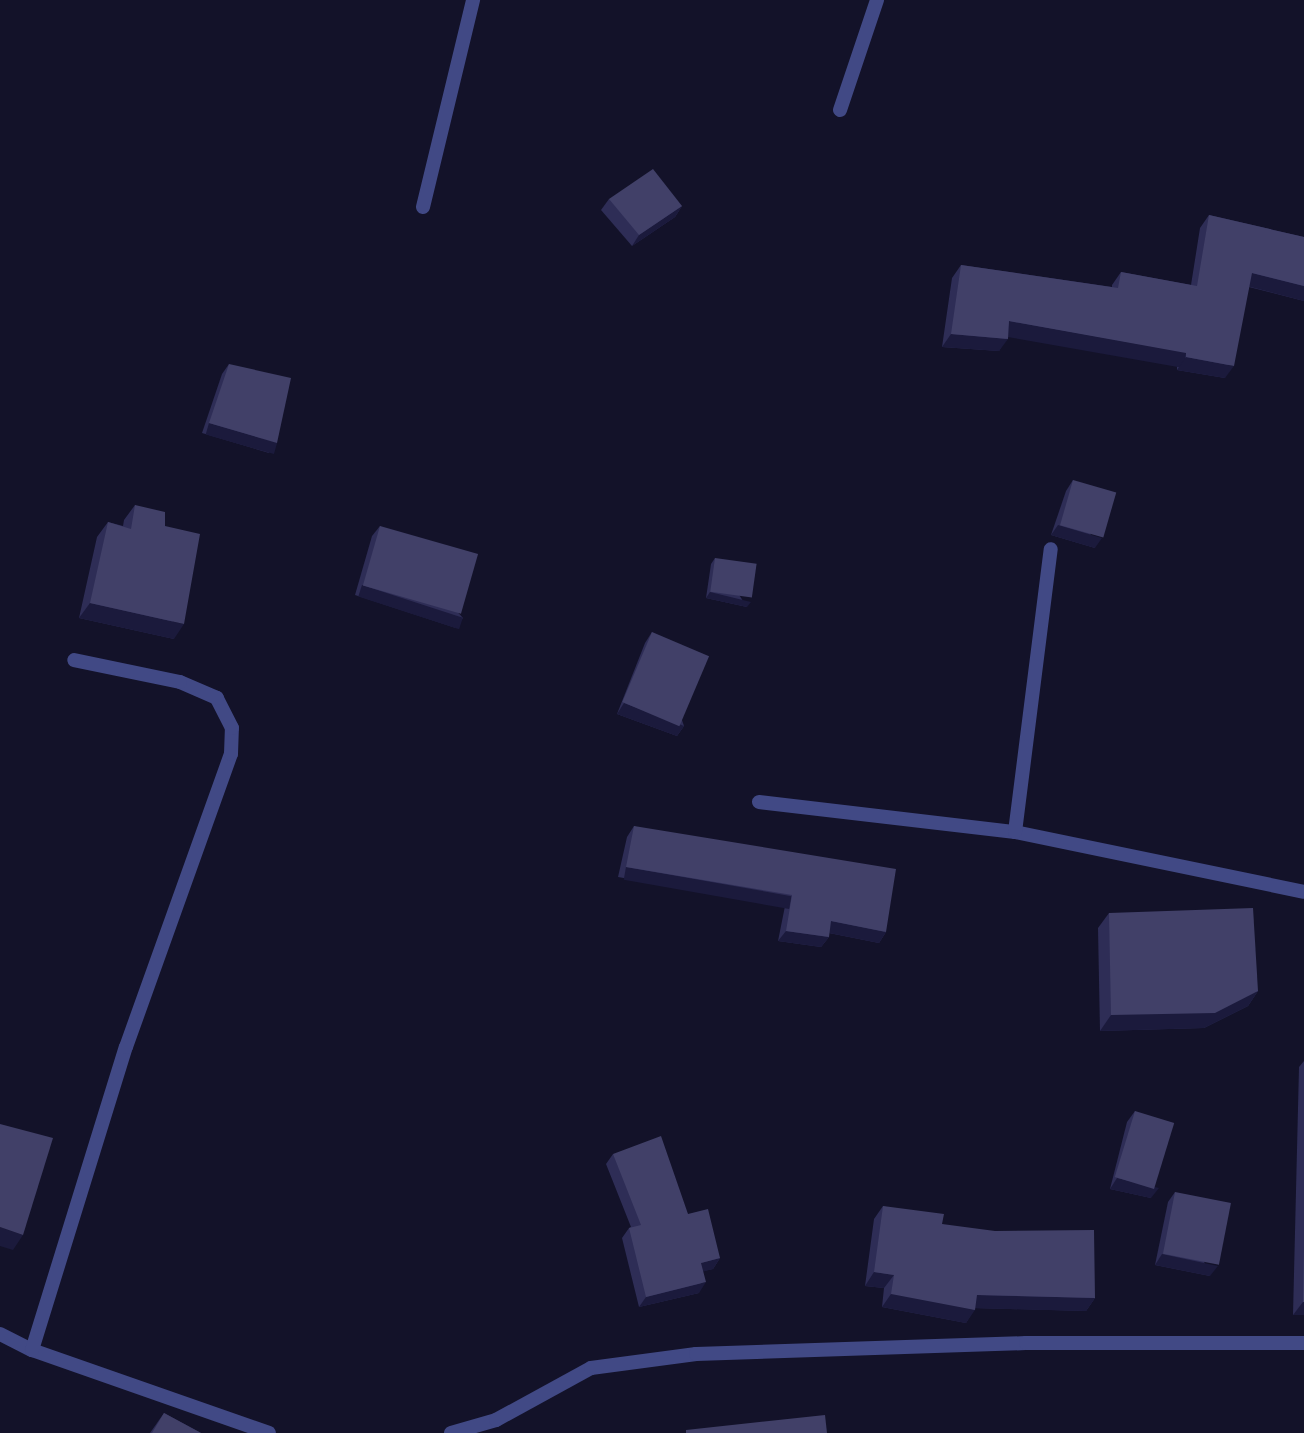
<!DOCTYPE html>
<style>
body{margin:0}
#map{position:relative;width:1304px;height:1433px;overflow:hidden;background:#131229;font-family:Signika,sans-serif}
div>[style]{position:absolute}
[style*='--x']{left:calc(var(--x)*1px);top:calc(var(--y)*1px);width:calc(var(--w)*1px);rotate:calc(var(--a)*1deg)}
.minor>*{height:14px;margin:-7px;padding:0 7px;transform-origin:7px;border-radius:7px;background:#414985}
.wall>*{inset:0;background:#2e2d56}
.shaded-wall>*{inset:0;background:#1b1a3c;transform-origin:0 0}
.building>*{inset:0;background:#414068;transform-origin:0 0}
span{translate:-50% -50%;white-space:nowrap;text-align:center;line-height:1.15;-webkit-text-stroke:5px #131229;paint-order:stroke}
</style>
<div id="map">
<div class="minor">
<div style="--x:840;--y:110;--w:116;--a:-71.4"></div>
<div style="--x:423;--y:207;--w:213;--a:-76.4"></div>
<div style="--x:759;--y:802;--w:258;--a:6.7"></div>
<div style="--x:1015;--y:832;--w:295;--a:11.7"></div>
<div style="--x:1015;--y:832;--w:285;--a:-82.8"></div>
<div style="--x:0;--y:1334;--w:36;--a:27"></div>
<div style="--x:32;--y:1350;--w:251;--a:19.3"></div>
<div style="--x:32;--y:1350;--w:317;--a:-72.8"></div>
<div style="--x:126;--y:1047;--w:311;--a:-70.3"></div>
<div style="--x:231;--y:754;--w:26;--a:-88"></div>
<div style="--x:232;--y:728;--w:34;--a:-117"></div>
<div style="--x:217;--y:698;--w:40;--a:-156.6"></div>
<div style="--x:180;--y:682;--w:108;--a:-168.3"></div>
<div style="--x:451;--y:1433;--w:47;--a:-16.1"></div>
<div style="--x:496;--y:1420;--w:108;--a:-28.7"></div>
<div style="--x:591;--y:1368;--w:106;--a:-7.6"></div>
<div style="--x:696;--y:1354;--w:330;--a:-1.9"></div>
<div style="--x:1026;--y:1343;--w:278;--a:0"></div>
</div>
<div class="wall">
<div style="clip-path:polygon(609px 199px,682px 206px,675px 217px,632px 246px,601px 210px)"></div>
<div style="clip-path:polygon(1209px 215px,1304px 237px,1304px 301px,1249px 287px,1225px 378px,1177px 370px,1177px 366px,1008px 336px,999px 351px,942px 347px,952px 278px,961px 265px,1112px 287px,1112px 285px,1121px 272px,1191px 285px,1200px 228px)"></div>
<div style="clip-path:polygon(229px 364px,269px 453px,202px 433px,222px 374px)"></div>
<div style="clip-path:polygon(1073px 480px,1095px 548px,1051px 535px,1066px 491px)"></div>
<div style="clip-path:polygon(135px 505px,165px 526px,174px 639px,79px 618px,97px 537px,108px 522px,123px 526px,124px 520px)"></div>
<div style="clip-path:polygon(380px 526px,463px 618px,456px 628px,355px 595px,372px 536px)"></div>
<div style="clip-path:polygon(715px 558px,747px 607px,706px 598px,711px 564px)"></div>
<div style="clip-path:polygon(652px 632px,684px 726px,677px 736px,617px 714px,645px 643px)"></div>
<div style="clip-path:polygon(634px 826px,886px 932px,879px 943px,829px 933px,829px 937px,821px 947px,778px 941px,785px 906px,618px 877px,627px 837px)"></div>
<div style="clip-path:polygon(1109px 913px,1258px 991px,1248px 1006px,1204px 1028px,1100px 1031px,1098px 928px)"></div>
<div style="clip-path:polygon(1304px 1061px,1304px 1315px,1293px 1315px,1299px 1067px)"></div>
<div style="clip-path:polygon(1135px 1111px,1151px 1198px,1110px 1189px,1127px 1122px)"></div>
<div style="clip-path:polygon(613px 1154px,688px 1214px,720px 1258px,713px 1269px,703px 1271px,699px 1293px,639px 1307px,622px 1238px,629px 1228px,631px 1227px,606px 1164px)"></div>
<div style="clip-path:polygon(1175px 1192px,1210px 1276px,1155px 1265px,1168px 1202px)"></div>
<div style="clip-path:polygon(883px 1206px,942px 1224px,1095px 1298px,1086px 1311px,975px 1308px,966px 1323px,882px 1307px,884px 1288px,865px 1286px,874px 1219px)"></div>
<div style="clip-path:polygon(164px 1413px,201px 1433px,150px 1433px)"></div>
</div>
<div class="shaded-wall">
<div style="clip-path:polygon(682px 206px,675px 217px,632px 246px,639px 235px)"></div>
<div style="clip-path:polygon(1252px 273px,1304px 286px,1304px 301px,1243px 285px)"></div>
<div style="left:1009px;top:321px;width:180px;height:16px;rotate:10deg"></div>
<div style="clip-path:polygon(951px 334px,1008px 339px,999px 351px,942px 347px)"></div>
<div style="clip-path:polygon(1186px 357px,1234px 366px,1225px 378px,1177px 370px)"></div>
<div style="left:209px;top:423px;width:71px;height:12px;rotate:16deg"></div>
<div style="clip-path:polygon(1058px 525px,1102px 538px,1095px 548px,1051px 535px)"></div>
<div style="left:362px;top:585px;width:106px;height:12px;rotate:18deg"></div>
<div style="clip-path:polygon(710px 592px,751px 602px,747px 607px,706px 598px)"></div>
<div style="clip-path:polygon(90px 603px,184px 624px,174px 639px,79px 618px)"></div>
<div style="clip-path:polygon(624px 703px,684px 726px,677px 736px,617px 714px)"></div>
<div style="left:626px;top:867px;width:168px;height:13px;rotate:10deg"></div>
<div style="clip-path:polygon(831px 921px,886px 932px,879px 943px,824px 932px)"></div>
<div style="clip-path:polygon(786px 931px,829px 937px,821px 947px,778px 941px)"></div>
<div style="clip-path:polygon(1258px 991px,1248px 1006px,1204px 1028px,1100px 1031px,1111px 1015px)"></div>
<div style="clip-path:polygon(1117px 1178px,1159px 1188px,1151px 1198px,1110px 1189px)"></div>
<div style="clip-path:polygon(0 1227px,23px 1235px,13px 1250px,0 1246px)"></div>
<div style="clip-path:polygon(1162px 1254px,1218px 1266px,1210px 1276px,1155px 1265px)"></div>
<div style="clip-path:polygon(720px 1258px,713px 1269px,694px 1274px,701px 1263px)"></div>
<div style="clip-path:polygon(874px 1272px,894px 1275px,884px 1288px,865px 1286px)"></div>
<div style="clip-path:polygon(706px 1282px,699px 1293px,639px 1307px,646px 1297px)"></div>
<div style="clip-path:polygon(891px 1294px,977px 1295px,1095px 1298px,1086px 1311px,968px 1308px,975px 1310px,966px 1323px,882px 1307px)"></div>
<div style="clip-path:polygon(1303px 1302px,1304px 1302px,1304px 1315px,1293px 1315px)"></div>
</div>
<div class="building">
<div style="clip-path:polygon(653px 169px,682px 206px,639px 235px,609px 199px)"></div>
<div style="clip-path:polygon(1209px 215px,1304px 237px,1304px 286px,1252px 273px,1234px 366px,1186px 357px,1186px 353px,1009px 321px,1008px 339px,951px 334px,961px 265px,1118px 288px,1121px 272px,1197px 286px)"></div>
<div style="clip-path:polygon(229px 364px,291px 378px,277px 443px,209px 423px)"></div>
<div style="left:1073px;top:480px;width:45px;height:47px;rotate:16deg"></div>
<div style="clip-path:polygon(135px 505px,165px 512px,165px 526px,200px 534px,184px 624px,90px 603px,108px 522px,131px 529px)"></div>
<div style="left:380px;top:526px;width:102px;height:62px;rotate:16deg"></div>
<div style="left:715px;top:558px;width:42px;height:34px;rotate:8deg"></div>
<div style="left:652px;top:632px;width:62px;height:76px;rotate:23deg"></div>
<div style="clip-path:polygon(634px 826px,896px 869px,886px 932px,831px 921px,829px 937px,786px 931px,792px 895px,626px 867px)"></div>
<div style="clip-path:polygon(1253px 908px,1258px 991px,1215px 1013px,1111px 1015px,1109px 913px)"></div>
<div style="left:1135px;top:1111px;width:41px;height:69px;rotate:17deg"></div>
<div style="clip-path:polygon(0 1124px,53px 1138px,23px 1235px,0 1227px)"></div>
<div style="clip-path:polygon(661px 1136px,688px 1214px,708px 1209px,720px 1258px,701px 1263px,706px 1282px,646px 1297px,629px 1228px,641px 1225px,613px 1154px)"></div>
<div style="left:1175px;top:1192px;width:57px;height:63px;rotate:11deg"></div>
<div style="clip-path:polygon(883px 1206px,944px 1214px,942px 1224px,995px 1231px,1094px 1230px,1095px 1298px,977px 1295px,975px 1310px,891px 1294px,894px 1275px,874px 1272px)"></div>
<div style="clip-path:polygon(1304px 1248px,1304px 1302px,1303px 1302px)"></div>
<div style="clip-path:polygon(164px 1413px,201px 1433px,152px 1433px)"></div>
<div style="clip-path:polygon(825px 1415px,827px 1433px,686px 1433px,686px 1430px)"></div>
</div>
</div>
